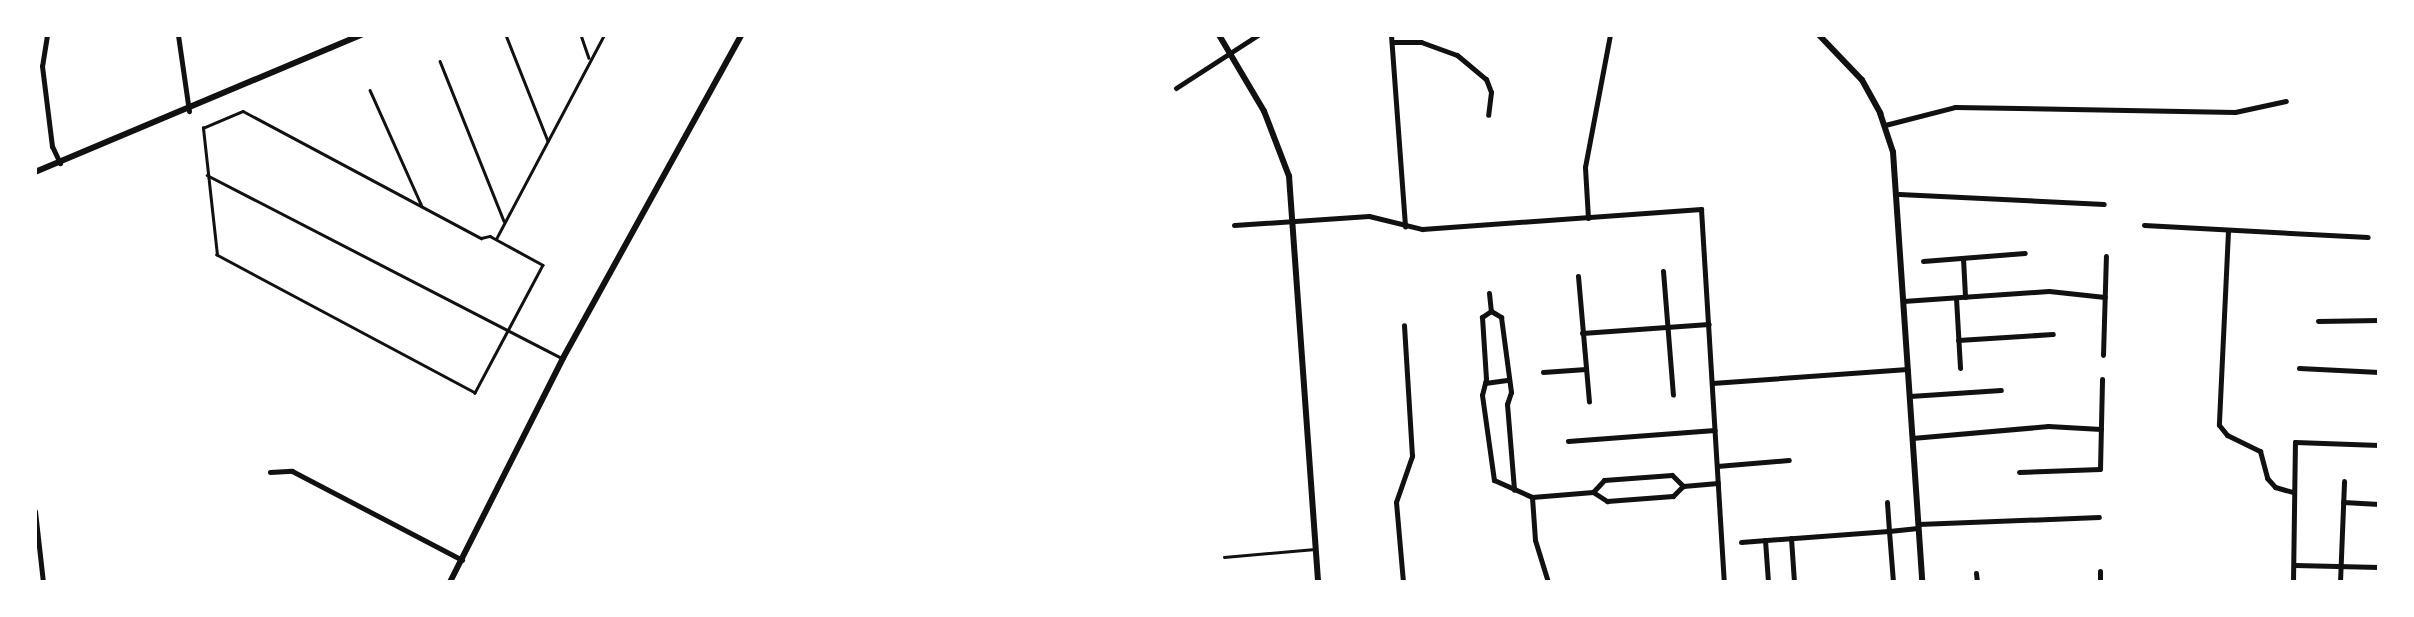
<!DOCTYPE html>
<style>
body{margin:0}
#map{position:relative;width:2414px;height:617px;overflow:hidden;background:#fff;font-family:Karla,sans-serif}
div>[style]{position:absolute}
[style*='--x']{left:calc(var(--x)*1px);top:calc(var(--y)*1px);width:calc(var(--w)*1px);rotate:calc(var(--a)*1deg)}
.service>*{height:2.5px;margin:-1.25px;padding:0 1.25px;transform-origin:1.25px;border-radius:1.25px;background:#111}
.minor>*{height:5px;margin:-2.5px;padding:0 2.5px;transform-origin:2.5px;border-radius:2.5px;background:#111}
.tertiary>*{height:6px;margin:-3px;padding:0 3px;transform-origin:3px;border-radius:3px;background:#111}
span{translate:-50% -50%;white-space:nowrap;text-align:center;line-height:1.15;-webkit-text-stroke:5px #fff;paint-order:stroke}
.frame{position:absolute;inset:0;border:37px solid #fff;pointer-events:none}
</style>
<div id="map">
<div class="service">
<div style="--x:506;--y:35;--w:114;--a:68.4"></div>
<div style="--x:581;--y:35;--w:24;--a:71"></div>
<div style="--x:440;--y:61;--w:172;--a:68.2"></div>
<div style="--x:370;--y:90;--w:127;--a:65.9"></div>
<div style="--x:243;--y:111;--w:270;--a:28.1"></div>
<div style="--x:481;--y:238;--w:9;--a:-13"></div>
<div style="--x:490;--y:236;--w:60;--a:28.7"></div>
<div style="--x:543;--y:265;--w:145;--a:118"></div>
<div style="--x:475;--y:393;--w:293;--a:-151.9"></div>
<div style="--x:217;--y:255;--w:128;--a:-96.3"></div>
<div style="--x:203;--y:128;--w:43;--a:-23"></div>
<div style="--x:207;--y:175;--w:399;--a:27.3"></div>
<div style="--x:496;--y:239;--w:231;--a:-62.1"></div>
<div style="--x:1224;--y:557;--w:91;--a:-5"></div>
</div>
<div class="minor">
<div style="--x:47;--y:35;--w:31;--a:99"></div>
<div style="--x:42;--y:66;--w:81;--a:82.9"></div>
<div style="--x:52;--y:146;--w:19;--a:65"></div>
<div style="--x:178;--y:35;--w:77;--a:81.8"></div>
<div style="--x:1391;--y:35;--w:192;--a:85.8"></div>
<div style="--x:1392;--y:42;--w:29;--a:0"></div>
<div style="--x:1421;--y:42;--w:38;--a:20"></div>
<div style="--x:1457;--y:55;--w:38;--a:40"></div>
<div style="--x:1486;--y:79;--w:14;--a:69"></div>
<div style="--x:1491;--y:92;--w:23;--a:97"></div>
<div style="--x:1176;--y:88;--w:98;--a:-32.9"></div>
<div style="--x:1885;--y:125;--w:72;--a:-14.4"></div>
<div style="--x:1955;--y:107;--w:280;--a:1"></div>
<div style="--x:2235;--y:112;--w:52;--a:-12.2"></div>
<div style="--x:1899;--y:194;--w:205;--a:2.8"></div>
<div style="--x:1588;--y:218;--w:51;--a:-93.4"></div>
<div style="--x:1585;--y:167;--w:134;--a:-79.3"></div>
<div style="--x:1234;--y:225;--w:135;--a:-3.8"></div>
<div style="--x:1369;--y:216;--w:55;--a:13.8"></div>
<div style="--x:1422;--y:229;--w:280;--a:-4.1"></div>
<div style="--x:1701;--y:209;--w:374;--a:86.5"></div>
<div style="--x:2144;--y:225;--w:224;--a:3.1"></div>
<div style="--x:2228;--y:231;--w:194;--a:92.7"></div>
<div style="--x:2219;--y:425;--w:13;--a:51"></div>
<div style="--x:2227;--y:435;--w:37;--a:26"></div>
<div style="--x:2260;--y:451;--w:28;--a:75"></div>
<div style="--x:2267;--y:478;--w:12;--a:48"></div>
<div style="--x:2275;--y:487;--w:18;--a:16"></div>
<div style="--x:1963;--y:258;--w:39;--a:87"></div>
<div style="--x:1923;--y:261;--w:102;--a:-4.5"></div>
<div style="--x:1663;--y:271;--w:124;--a:85.4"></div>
<div style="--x:1578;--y:276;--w:126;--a:85"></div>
<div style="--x:1489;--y:293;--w:18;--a:84"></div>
<div style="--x:1956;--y:298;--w:70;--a:86.7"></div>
<div style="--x:1903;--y:301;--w:146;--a:-3.9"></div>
<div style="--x:2049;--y:291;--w:56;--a:6.1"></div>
<div style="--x:1491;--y:311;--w:11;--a:146"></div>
<div style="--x:1482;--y:317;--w:62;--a:86.3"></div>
<div style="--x:1486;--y:379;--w:16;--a:104"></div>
<div style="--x:1482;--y:395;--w:86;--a:82"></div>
<div style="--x:1494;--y:480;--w:42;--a:24.1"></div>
<div style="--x:1532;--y:497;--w:61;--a:-4.7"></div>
<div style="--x:1593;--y:492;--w:17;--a:33"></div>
<div style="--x:1607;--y:501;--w:66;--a:-4.3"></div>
<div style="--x:1673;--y:496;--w:14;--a:-45"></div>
<div style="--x:1683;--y:486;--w:35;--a:-5"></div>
<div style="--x:1491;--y:311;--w:12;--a:31"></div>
<div style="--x:1501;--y:317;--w:76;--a:82.4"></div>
<div style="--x:1511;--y:392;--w:13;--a:108"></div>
<div style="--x:1507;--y:404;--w:86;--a:85.3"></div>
<div style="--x:2318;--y:321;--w:61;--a:-0.9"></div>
<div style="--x:1582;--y:333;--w:127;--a:-4.1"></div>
<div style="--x:1958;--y:340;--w:95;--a:-3.6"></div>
<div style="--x:2103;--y:355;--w:99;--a:-88.3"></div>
<div style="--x:2299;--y:368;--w:80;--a:2.9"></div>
<div style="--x:1543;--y:372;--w:43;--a:-4"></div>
<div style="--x:1485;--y:383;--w:22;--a:-8"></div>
<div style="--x:1712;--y:383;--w:196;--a:-4.1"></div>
<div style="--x:1910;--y:396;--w:91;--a:-3.8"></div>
<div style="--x:1912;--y:438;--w:137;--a:-5"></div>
<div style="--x:2048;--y:426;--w:53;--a:3.2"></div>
<div style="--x:1568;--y:441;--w:147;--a:-4.3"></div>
<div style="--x:1717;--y:466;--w:72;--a:-4.8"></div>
<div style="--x:270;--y:472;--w:22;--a:-3"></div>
<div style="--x:292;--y:471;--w:192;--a:27.6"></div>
<div style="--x:2019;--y:472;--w:81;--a:-2.1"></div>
<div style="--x:2100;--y:469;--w:90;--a:-88.7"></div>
<div style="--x:1593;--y:492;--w:16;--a:-47"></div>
<div style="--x:1604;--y:480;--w:68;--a:-4.2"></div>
<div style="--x:1672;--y:475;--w:16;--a:45"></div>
<div style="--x:1532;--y:497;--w:43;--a:86"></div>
<div style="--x:1535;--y:540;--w:44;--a:72.8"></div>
<div style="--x:2343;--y:502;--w:36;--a:3"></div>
<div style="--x:35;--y:511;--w:71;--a:83.6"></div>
<div style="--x:1918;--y:524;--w:181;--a:-2.2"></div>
<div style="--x:1791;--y:538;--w:44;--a:86.1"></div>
<div style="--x:1765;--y:540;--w:42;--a:85.9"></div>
<div style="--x:1741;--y:542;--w:148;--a:-4.3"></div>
<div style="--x:1889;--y:531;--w:29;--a:-94"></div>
<div style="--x:2295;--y:565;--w:84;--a:1.4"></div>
<div style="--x:1976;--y:573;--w:9;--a:84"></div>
<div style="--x:1403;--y:582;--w:80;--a:-95"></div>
<div style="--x:1396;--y:502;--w:49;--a:-70.8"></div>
<div style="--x:1412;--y:456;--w:131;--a:-93.5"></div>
<div style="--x:1893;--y:582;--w:51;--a:-94.5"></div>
<div style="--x:1889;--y:531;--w:29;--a:-6"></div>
<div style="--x:2100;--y:582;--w:11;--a:-90"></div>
<div style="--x:2293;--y:582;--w:140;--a:-89.2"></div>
<div style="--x:2295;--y:442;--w:84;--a:2"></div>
<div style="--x:2340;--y:582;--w:101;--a:-87.7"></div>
</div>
<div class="tertiary">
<div style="--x:1219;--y:35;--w:88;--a:59.4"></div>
<div style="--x:1264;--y:111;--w:70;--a:69"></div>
<div style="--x:1289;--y:176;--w:407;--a:85.9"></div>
<div style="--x:1819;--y:35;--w:62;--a:46.3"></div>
<div style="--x:1862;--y:80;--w:38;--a:61"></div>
<div style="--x:1880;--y:113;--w:41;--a:71.6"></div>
<div style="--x:1893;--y:152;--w:431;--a:86.1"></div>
<div style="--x:35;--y:172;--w:354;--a:-22.8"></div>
<div style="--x:450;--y:582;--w:251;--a:-63.2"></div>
<div style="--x:563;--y:358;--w:369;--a:-61.1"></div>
</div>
<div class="frame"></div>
</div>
